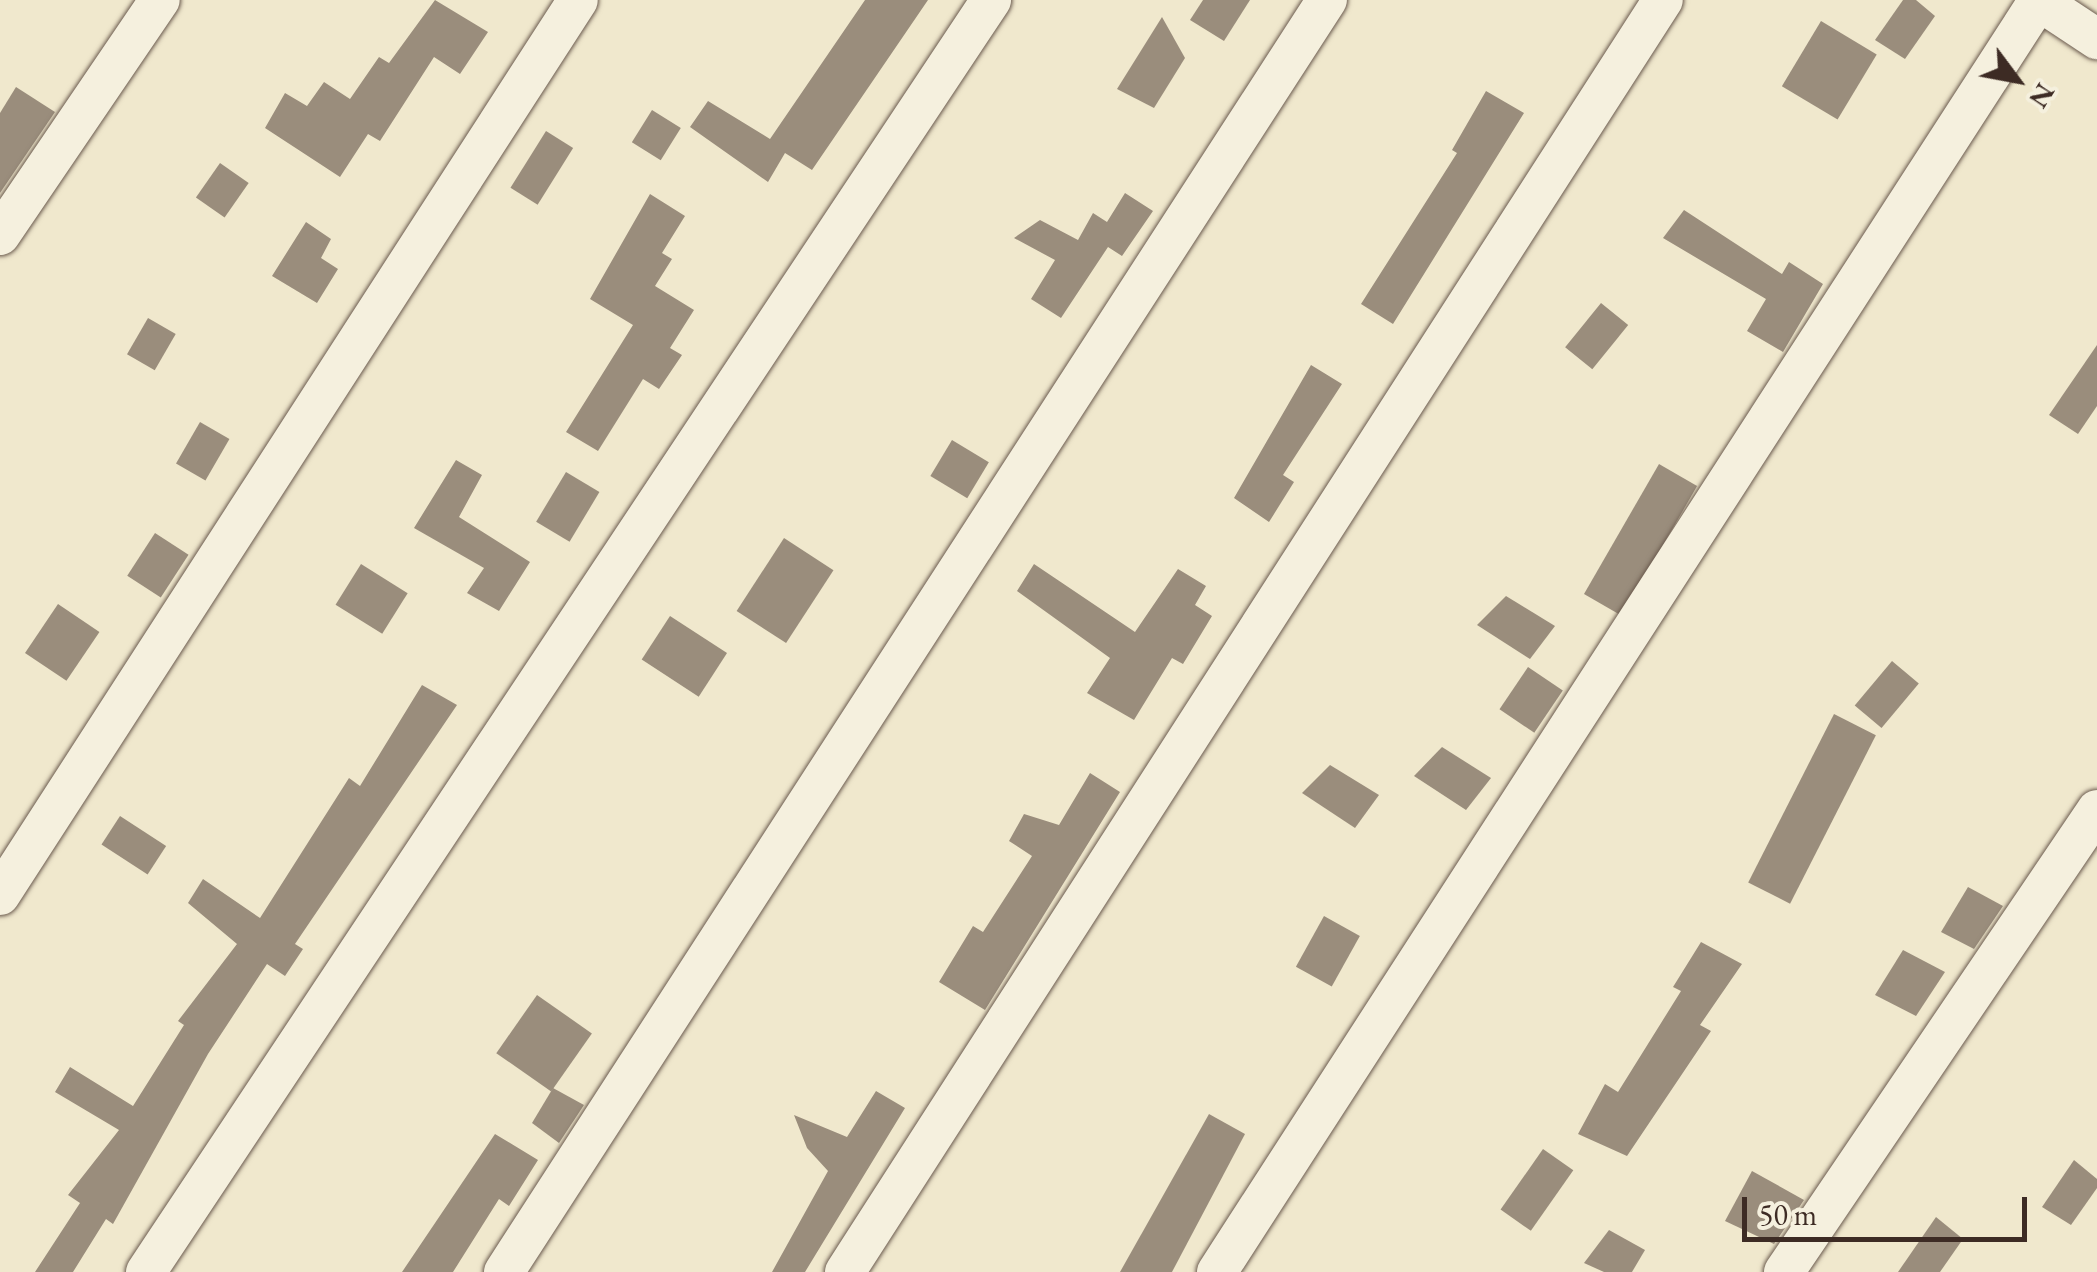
<!DOCTYPE html>
<style>
body{margin:0}
#map{position:relative;width:2097px;height:1272px;overflow:hidden;background:#f0e8cd;font-family:"EB Garamond",serif}
div>[style]{position:absolute}
[style*='--x']{left:calc(var(--x)*1px);top:calc(var(--y)*1px);width:calc(var(--w)*1px);rotate:calc(var(--a)*1deg)}
.building>*{inset:0;background:#9a8d7c;transform-origin:0 0}
.roads{filter:drop-shadow(0 0 2px #6a5a4e) drop-shadow(0 0 2px #6a5a4e)}
.minor>*{height:40px;margin:-20px;padding:0 20px;transform-origin:20px;border-radius:20px;background:#f5f0de}
span{translate:-50% -50%;white-space:nowrap;text-align:center;line-height:1.15;-webkit-text-stroke:10px #f5f0de;paint-order:stroke}
.north{position:absolute;left:1967px;top:30px;width:100px;height:100px;-webkit-text-stroke:8px #f5f0de;paint-order:stroke;rotate:122deg;font-size:28px;font-weight:700;line-height:40px;text-align:center;color:#3d2b24}
.north::after{content:'';display:block;margin:auto;width:35px;height:45px;background:#3d2b24;clip-path:polygon(50% 0,100% 100%,50% 72%,0 100%)}
.scale{position:absolute;left:1742px;top:1197px;width:285px;height:45px;box-sizing:border-box;border:5px solid #3d2b24;border-top:0;padding-left:12px;font-size:30px;line-height:35px;white-space:nowrap;color:#3d2b24;-webkit-text-stroke:8px #f5f0de;paint-order:stroke}
</style>
<div id="map">
<div class="building">
<div style="clip-path:polygon(435px 0,488px 32px,460px 74px,434px 57px,380px 141px,368px 134px,340px 177px,265px 128px,285px 93px,307px 106px,324px 82px,350px 99px,379px 57px,389px 63px)"></div>
<div style="clip-path:polygon(865px 0,928px 0,812px 170px,785px 153px,768px 182px,690px 127px,708px 101px,770px 139px)"></div>
<div style="clip-path:polygon(1203px 0,1250px 0,1224px 41px,1190px 20px)"></div>
<div style="clip-path:polygon(1903px 0,1916px 0,1935px 16px,1905px 59px,1875px 40px)"></div>
<div style="clip-path:polygon(1162px 17px,1185px 58px,1154px 108px,1117px 89px)"></div>
<div style="left:1821px;top:21px;width:65px;height:76px;rotate:31deg"></div>
<div style="clip-path:polygon(16px 87px,55px 112px,0 193px,0 113px)"></div>
<div style="clip-path:polygon(1486px 91px,1524px 113px,1393px 324px,1361px 304px,1457px 153px,1452px 150px)"></div>
<div style="left:652px;top:110px;width:34px;height:38px;rotate:32deg"></div>
<div style="left:546px;top:131px;width:32px;height:67px;rotate:32deg"></div>
<div style="left:220px;top:163px;width:35px;height:42px;rotate:35deg"></div>
<div style="clip-path:polygon(1125px 193px,1153px 211px,1122px 256px,1108px 247px,1061px 318px,1031px 299px,1055px 260px,1014px 238px,1040px 220px,1078px 240px,1093px 213px,1107px 222px)"></div>
<div style="clip-path:polygon(650px 194px,685px 216px,662px 253px,672px 259px,655px 286px,694px 310px,670px 348px,682px 355px,659px 389px,643px 379px,598px 451px,566px 432px,633px 325px,590px 299px)"></div>
<div style="clip-path:polygon(1684px 210px,1782px 274px,1789px 262px,1823px 284px,1783px 352px,1747px 331px,1766px 299px,1663px 238px)"></div>
<div style="clip-path:polygon(306px 222px,331px 239px,321px 258px,338px 269px,317px 303px,272px 276px)"></div>
<div style="left:1601px;top:303px;width:35px;height:57px;rotate:39deg"></div>
<div style="left:148px;top:318px;width:32px;height:42px;rotate:30deg"></div>
<div style="clip-path:polygon(2097px 345px,2097px 406px,2078px 434px,2049px 415px)"></div>
<div style="clip-path:polygon(1311px 365px,1342px 384px,1283px 475px,1294px 482px,1269px 522px,1234px 498px)"></div>
<div style="left:200px;top:422px;width:34px;height:48px;rotate:30deg"></div>
<div style="left:952px;top:440px;width:43px;height:42px;rotate:31deg"></div>
<div style="clip-path:polygon(456px 460px,482px 475px,459px 517px,530px 562px,499px 611px,467px 593px,484px 568px,414px 528px)"></div>
<div style="left:1659px;top:464px;width:44px;height:150px;rotate:30deg"></div>
<div style="left:566px;top:472px;width:39px;height:58px;rotate:31deg"></div>
<div style="left:155px;top:533px;width:40px;height:51px;rotate:33deg"></div>
<div style="left:784px;top:538px;width:59px;height:87px;rotate:33deg"></div>
<div style="left:361px;top:564px;width:55px;height:48px;rotate:32deg"></div>
<div style="clip-path:polygon(1034px 564px,1135px 632px,1178px 569px,1206px 586px,1195px 605px,1212px 616px,1183px 664px,1172px 658px,1134px 720px,1087px 693px,1110px 658px,1017px 591px)"></div>
<div style="clip-path:polygon(1506px 596px,1555px 626px,1530px 659px,1477px 625px)"></div>
<div style="left:58px;top:604px;width:50px;height:59px;rotate:34deg"></div>
<div style="left:670px;top:616px;width:68px;height:52px;rotate:33deg"></div>
<div style="left:1892px;top:661px;width:35px;height:58px;rotate:40deg"></div>
<div style="left:1528px;top:667px;width:42px;height:51px;rotate:34deg"></div>
<div style="clip-path:polygon(422px 685px,457px 705px,295px 944px,303px 949px,285px 976px,267px 964px,208px 1054px,113px 1224px,106px 1219px,73px 1272px,35px 1272px,80px 1203px,68px 1195px,119px 1130px,55px 1092px,70px 1067px,133px 1106px,184px 1025px,178px 1021px,237px 944px,188px 903px,203px 879px,260px 918px,349px 778px,360px 786px)"></div>
<div style="left:1834px;top:714px;width:47px;height:189px;rotate:27deg"></div>
<div style="clip-path:polygon(1442px 747px,1491px 778px,1466px 810px,1414px 776px)"></div>
<div style="clip-path:polygon(1330px 765px,1379px 795px,1355px 828px,1302px 793px)"></div>
<div style="clip-path:polygon(1090px 773px,1120px 792px,985px 1010px,939px 982px,973px 926px,983px 932px,1032px 856px,1009px 841px,1024px 814px,1059px 825px)"></div>
<div style="left:120px;top:816px;width:55px;height:34px;rotate:33deg"></div>
<div style="clip-path:polygon(1968px 887px,2003px 906px,1974px 949px,1941px 932px)"></div>
<div style="left:1324px;top:916px;width:41px;height:58px;rotate:29deg"></div>
<div style="clip-path:polygon(1701px 942px,1742px 964px,1700px 1025px,1711px 1031px,1627px 1156px,1578px 1134px,1605px 1084px,1618px 1092px,1681px 991px,1673px 987px)"></div>
<div style="clip-path:polygon(1903px 950px,1945px 972px,1916px 1016px,1875px 995px)"></div>
<div style="left:537px;top:995px;width:67px;height:71px;rotate:35deg"></div>
<div style="clip-path:polygon(553px 1088px,584px 1105px,559px 1143px,532px 1123px)"></div>
<div style="clip-path:polygon(876px 1091px,905px 1108px,805px 1272px,772px 1272px,828px 1171px,807px 1148px,794px 1115px,847px 1137px)"></div>
<div style="clip-path:polygon(1209px 1114px,1245px 1134px,1172px 1272px,1120px 1272px)"></div>
<div style="clip-path:polygon(495px 1134px,538px 1160px,509px 1206px,499px 1199px,453px 1272px,402px 1272px)"></div>
<div style="left:1543px;top:1149px;width:37px;height:74px;rotate:35deg"></div>
<div style="clip-path:polygon(2074px 1160px,2097px 1179px,2097px 1188px,2071px 1225px,2042px 1207px)"></div>
<div style="clip-path:polygon(1752px 1171px,1804px 1200px,1774px 1244px,1725px 1221px)"></div>
<div style="clip-path:polygon(1936px 1217px,1963px 1239px,1940px 1272px,1898px 1272px)"></div>
<div style="clip-path:polygon(1609px 1230px,1645px 1250px,1632px 1272px,1604px 1272px,1584px 1263px)"></div>
</div>
<div class="roads">
<div class="minor">
<div style="--x:2038;--y:0;--w:71;--a:33.5"></div>
<div style="--x:0;--y:235;--w:284;--a:-55.8"></div>
<div style="--x:0;--y:895;--w:1065;--a:-57.15"></div>
<div style="--x:146;--y:1272;--w:1527;--a:-56.4"></div>
<div style="--x:504;--y:1272;--w:1515;--a:-57.1"></div>
<div style="--x:845;--y:1272;--w:1512;--a:-57.26"></div>
<div style="--x:1217;--y:1272;--w:1514;--a:-57.13"></div>
<div style="--x:1784;--y:1272;--w:558;--a:-55.88"></div>
</div>
</div>
<div class="north">N</div>
<div class="scale">50 m</div>
</div>
